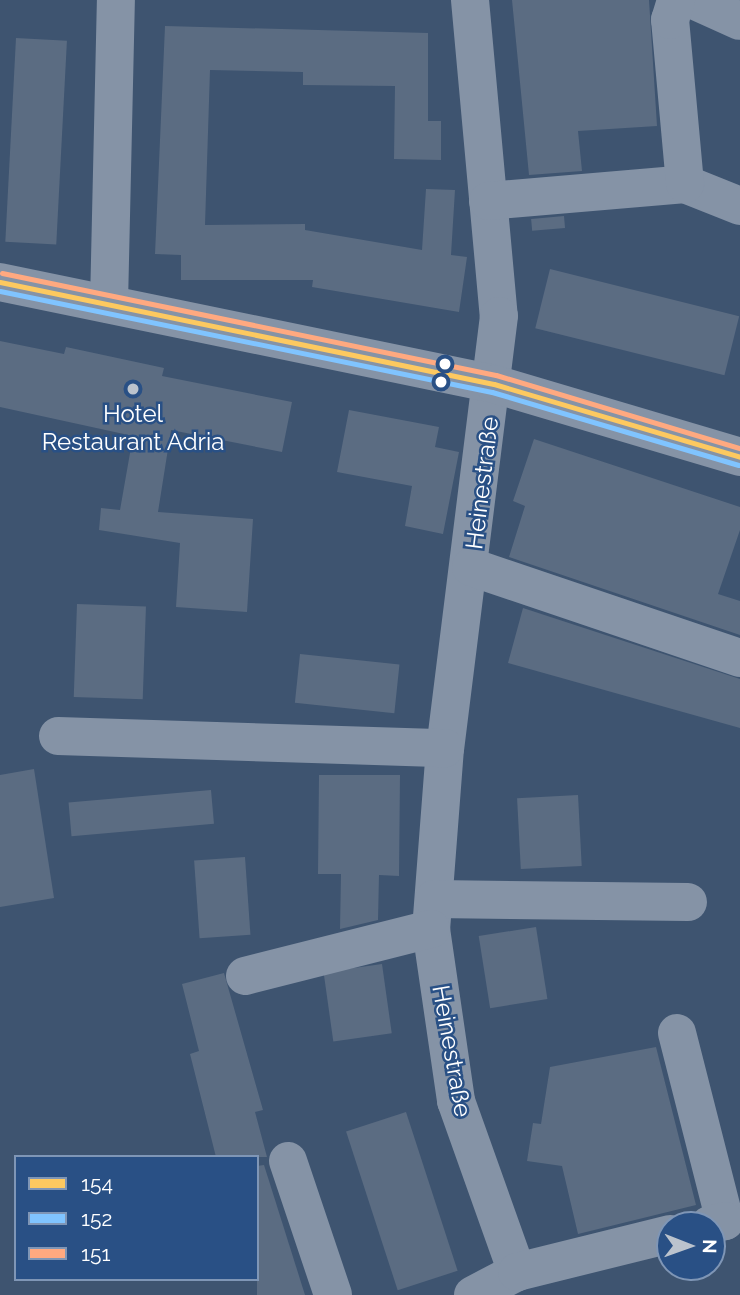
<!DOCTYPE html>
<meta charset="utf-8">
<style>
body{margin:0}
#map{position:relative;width:740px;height:1295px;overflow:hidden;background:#3e5470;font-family:Raleway,sans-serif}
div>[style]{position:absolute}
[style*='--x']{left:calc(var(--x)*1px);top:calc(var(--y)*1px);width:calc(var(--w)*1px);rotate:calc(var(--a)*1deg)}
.building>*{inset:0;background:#5b6c82;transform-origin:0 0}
.minor>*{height:38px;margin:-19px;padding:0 19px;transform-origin:19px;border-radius:19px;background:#8593a6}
.bus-1>*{height:5px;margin:-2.5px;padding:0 2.5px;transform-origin:2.5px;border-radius:2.5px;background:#fdc960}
.bus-2>*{height:5px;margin:-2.5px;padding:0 2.5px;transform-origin:2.5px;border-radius:2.5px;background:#80c4ff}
.bus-3>*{height:5px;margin:-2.5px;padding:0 2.5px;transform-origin:2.5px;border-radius:2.5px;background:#ffa980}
.dots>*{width:19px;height:19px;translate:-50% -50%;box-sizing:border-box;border:4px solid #295085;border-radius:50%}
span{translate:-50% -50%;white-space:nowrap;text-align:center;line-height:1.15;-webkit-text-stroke:5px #295085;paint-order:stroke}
.poi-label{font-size:24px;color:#fff}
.street-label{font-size:24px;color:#fff}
.legend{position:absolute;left:14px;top:1155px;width:245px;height:126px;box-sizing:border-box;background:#295085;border:2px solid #7f96b6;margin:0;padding:9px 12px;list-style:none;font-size:21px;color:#fff}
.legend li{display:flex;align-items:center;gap:14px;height:35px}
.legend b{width:35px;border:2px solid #7f96b6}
.north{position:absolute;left:656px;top:1211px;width:70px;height:70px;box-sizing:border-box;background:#295085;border:2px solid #7f96b6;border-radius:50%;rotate:91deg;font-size:19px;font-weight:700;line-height:28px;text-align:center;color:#fff}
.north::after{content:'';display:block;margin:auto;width:24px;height:32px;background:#bbc3cd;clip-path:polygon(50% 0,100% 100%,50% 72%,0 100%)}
</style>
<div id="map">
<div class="building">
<div style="clip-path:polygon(512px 0,649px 0,657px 126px,578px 131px,582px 171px,529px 175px)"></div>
<div style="clip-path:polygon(165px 26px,428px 33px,428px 121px,441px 121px,441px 160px,394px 159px,395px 86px,303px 85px,303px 72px,210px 70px,205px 225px,305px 224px,305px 230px,422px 250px,426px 189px,455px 190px,451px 255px,467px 257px,459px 312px,312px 287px,313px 280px,181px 280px,181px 255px,155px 254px)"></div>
<div style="left:16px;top:38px;width:51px;height:204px;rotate:3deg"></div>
<div style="left:564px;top:216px;width:12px;height:33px;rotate:85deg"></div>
<div style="left:550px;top:269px;width:195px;height:61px;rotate:14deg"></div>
<div style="clip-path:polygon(0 341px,64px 354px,66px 347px,164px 368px,162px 376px,292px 402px,282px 452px,171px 430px,158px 512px,253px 519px,247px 612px,176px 607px,180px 543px,99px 530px,101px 508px,120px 510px,133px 436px,0 407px)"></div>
<div style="clip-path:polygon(349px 410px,439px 427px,435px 447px,459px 452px,443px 534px,405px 526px,412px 486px,337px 472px)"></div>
<div style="clip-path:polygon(534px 439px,740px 507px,740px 530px,718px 594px,740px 601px,740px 635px,509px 557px,525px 506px,513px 501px)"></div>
<div style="left:77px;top:604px;width:69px;height:93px;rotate:2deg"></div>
<div style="clip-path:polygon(523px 608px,740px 679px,740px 728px,508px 663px)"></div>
<div style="left:300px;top:654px;width:100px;height:49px;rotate:6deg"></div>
<div style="clip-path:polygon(34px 769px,54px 898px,0 907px,0 775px)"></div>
<div style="clip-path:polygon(319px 775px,400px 775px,399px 876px,379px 875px,378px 920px,340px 929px,341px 874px,318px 874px)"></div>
<div style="left:211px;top:790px;width:34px;height:143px;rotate:85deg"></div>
<div style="left:578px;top:795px;width:71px;height:61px;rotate:87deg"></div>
<div style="left:245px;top:857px;width:78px;height:51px;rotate:86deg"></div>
<div style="left:536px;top:927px;width:73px;height:58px;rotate:81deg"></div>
<div style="left:382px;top:964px;width:70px;height:59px;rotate:82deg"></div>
<div style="clip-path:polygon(224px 973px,263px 1110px,255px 1112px,267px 1157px,216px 1157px,190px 1054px,199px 1051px,182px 984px)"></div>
<div style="clip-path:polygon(656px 1047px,696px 1205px,578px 1234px,562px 1166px,527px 1161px,533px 1123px,541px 1124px,550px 1067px)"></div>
<div style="left:406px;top:1112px;width:167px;height:63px;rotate:72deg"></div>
<div style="clip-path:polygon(264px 1165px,305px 1295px,257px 1295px,257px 1166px)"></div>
</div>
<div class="minor">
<div style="--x:470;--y:0;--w:317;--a:84.8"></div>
<div style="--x:499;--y:316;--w:435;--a:97.1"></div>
<div style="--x:445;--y:748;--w:182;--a:94.4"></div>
<div style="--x:431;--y:929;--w:174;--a:81.7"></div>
<div style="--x:456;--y:1101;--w:182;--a:70.4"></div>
<div style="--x:693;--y:0;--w:51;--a:24.1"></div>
<div style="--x:685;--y:184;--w:59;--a:21.8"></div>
<div style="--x:488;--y:201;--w:198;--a:-4.9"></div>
<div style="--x:685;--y:184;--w:165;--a:-95.2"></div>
<div style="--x:670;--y:20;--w:21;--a:-73"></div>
<div style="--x:0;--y:282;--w:504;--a:11.67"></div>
<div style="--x:494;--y:384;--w:257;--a:16.5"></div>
<div style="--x:109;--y:304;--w:304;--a:-88.7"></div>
<div style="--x:471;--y:567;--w:284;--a:18.7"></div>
<div style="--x:58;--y:736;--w:387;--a:1.8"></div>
<div style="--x:434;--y:899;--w:254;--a:0.7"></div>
<div style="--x:245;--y:976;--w:192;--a:-14.2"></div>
<div style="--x:677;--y:1033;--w:194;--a:75.7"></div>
<div style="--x:725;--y:1221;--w:16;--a:166"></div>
<div style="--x:288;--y:1161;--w:141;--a:71.4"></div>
<div style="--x:473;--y:1295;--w:50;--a:-27.6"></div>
<div style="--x:517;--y:1272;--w:158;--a:-13.9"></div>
</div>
<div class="bus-1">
<div style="--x:0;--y:282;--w:504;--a:11.67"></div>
<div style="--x:494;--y:384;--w:257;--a:16.5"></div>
</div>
<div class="bus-2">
<div style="--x:0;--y:291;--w:502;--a:11.6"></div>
<div style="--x:492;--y:392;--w:257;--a:16.5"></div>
</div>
<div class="bus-3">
<div style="--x:2;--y:273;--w:504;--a:11.67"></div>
<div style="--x:496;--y:375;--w:255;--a:16.7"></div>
</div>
<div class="dots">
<div style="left:445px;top:364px;background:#fff"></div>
<div style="left:441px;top:382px;background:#fff"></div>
<div style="left:133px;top:389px;background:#bbc3cd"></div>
</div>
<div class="poi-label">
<span style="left:133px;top:428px">Hotel<br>Restaurant Adria</span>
</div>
<div class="street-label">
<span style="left:482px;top:483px;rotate:-83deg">Heinestraße</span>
<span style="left:452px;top:1051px;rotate:80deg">Heinestraße</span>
</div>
<ul class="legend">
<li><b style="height:9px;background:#fdc960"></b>154</li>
<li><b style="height:9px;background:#80c4ff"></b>152</li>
<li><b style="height:9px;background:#ffa980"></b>151</li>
</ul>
<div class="north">N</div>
</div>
